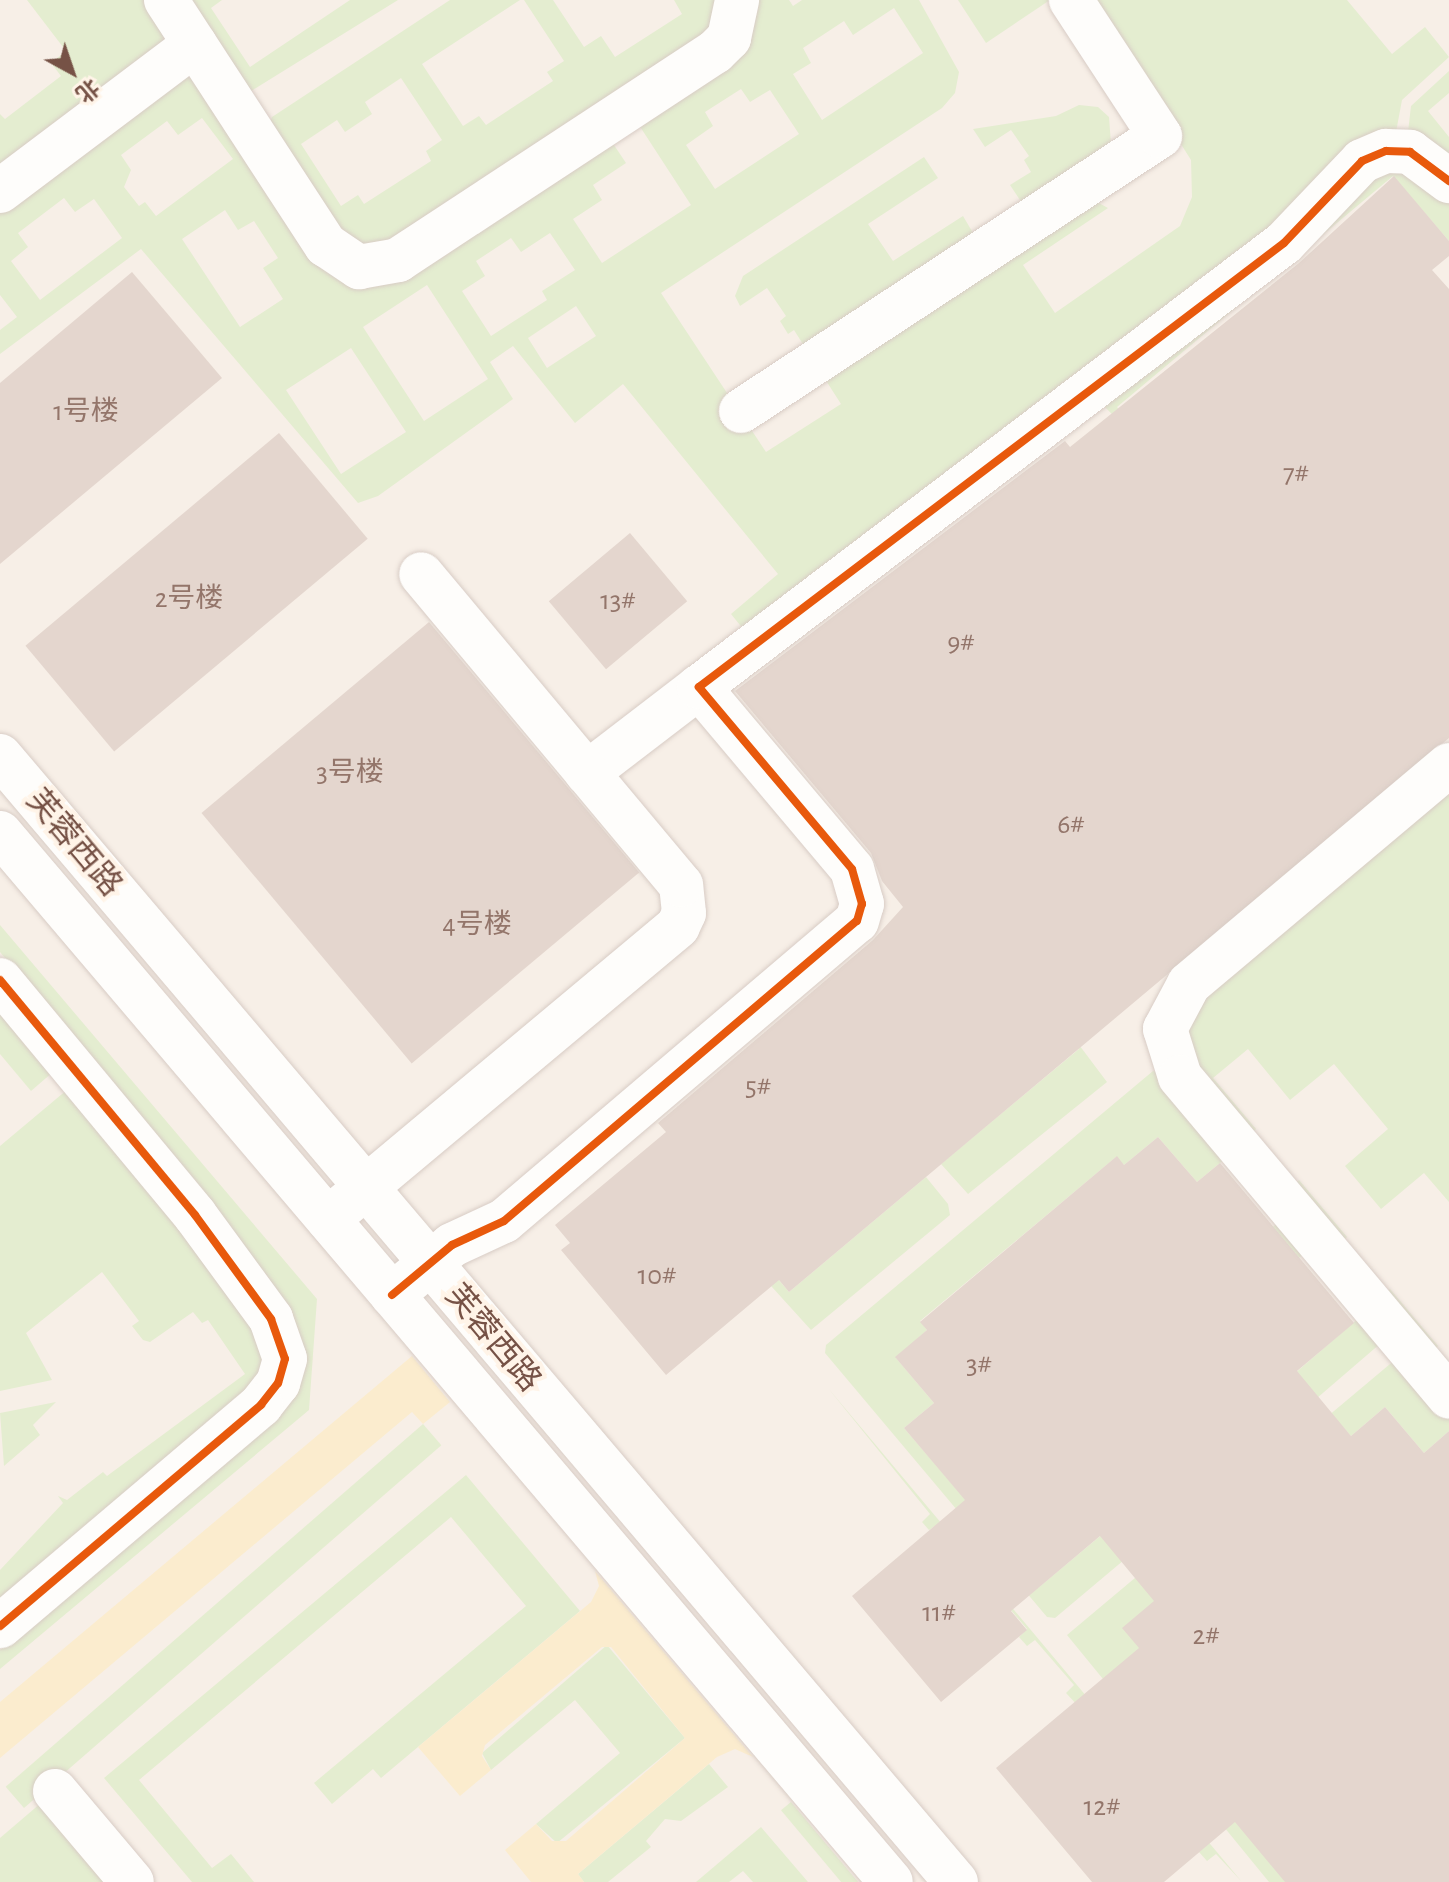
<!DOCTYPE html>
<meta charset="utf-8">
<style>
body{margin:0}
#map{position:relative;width:1449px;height:1882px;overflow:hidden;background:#f7efe7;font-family:"Alegreya Sans","Noto Sans SC",sans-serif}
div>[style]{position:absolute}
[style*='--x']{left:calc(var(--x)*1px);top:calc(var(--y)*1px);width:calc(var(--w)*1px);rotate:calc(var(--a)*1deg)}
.green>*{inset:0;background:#e4edd0;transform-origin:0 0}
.sand>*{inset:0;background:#fbecce}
.building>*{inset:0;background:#e4d6ce;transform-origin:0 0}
.roads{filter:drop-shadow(0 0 2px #d8ccc5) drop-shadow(0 0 2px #d8ccc5)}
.minor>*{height:44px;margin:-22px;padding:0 22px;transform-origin:22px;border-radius:22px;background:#fefdfb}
.secondary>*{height:44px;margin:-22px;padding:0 22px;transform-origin:22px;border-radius:22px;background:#fefdfb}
.cycleway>*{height:8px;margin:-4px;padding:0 4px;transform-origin:4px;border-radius:4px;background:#e8590c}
span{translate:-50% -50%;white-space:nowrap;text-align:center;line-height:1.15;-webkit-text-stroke:8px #fff4e8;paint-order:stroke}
.number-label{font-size:28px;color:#93756a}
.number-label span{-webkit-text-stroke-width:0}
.street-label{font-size:32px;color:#765246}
.north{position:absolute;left:32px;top:32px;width:80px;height:80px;-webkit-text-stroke:6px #fff4e8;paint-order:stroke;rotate:140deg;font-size:22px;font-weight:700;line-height:32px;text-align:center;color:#765246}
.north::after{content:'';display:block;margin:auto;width:28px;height:36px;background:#765246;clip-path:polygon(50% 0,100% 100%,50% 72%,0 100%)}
</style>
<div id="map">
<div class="green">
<div style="clip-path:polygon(27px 0,149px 0,171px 36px,0 174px,0 114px,5px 119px,61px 76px,51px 63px,66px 51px)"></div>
<div style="clip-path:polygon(183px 0,222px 0,211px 8px,250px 67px,350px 0,398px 0,248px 93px)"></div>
<div style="clip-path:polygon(evenodd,450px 0,520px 0,422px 64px,463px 126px,479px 116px,486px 125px,553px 81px,547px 72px,564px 61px,524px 0,553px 0,584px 47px,601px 36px,615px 57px,682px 14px,674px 0,722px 0,714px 34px,388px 249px,356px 252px,269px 125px,272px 117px,450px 0,401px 78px,442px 140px,426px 151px,431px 161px,364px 204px,358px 195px,341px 206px,301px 144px,337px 120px,345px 132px,372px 114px,365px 102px,401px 78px)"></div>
<div style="clip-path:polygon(evenodd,751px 0,789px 0,793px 6px,802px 0,919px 0,959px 72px,955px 93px,942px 108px,661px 293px,766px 452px,841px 404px,823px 376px,1095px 201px,1108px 208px,1023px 265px,1055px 313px,1180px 226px,1192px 197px,1191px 160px,1090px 0,1347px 0,1392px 54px,1425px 27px,1449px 57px,1402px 100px,1396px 132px,1289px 223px,748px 635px,731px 614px,778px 574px,623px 384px,575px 423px,513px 346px,490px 362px,513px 399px,378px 496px,358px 503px,141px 249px,0 354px,0 330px,17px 317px,0 295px,0 209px,192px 72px,362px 282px,751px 0,894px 8px,923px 53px,822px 120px,793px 74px,811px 63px,803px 48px,844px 21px,853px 35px,894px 8px,751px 0,741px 89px,750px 102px,770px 90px,799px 134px,715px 189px,686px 145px,713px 126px,705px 112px,741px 89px,751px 0,202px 118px,233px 159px,156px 216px,145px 202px,139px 206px,124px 187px,131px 170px,121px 155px,167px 121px,178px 135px,202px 118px,751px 0,637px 122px,691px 205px,602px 263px,573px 219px,602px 200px,593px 185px,626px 163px,610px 139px,637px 122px,751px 0,64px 198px,75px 212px,94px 199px,122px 238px,40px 300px,11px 261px,28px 247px,18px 233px,64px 198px,751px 0,225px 210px,238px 230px,254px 221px,278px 258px,263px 268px,283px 299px,240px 327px,182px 239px,225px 210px,751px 0,550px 233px,575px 270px,542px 291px,547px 300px,491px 336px,462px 291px,485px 276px,476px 261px,511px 238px,521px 252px,550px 233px,751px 0,427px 285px,488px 379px,424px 421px,363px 327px,427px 285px,751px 0,576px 306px,596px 336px,547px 368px,528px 338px,576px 306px,751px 0,351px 348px,406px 432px,341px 474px,286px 390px,351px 348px)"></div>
<div style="clip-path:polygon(958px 0,1050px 0,986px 43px)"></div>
<div style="clip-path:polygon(1449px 71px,1449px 93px,1428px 111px,1449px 137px,1449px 165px,1408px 132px,1411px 106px)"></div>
<div style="clip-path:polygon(1079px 105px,1098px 107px,1109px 117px,1111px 144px,1024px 206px,1010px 185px,1031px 172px,1024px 160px,1029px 156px,1011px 130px,985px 147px,973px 129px,1056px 116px)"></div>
<div style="clip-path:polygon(924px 157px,938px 178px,868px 224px,893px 261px,963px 216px,976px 238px,806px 349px,794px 330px,788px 334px,780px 321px,786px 316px,767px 288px,740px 306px,735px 296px,743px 276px)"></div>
<div style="clip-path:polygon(1387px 163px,1449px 197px,1449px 241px,1393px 176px,1117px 407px,1179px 482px,1100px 402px)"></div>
<div style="clip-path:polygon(1449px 780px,1449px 1202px,1424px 1173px,1381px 1209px,1345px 1166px,1388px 1129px,1334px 1064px,1290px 1100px,1248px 1049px,1213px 1078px,1256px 1129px,1247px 1137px,1290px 1188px,1299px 1180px,1347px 1237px,1338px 1245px,1381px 1296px,1390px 1289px,1438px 1346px,1429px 1355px,1191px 1073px,1180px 1013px)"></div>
<div style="clip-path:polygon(0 925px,317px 1299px,309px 1410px,0 1669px,0 1650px,289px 1401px,154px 1134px,0 952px)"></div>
<div style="clip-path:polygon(1025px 984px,1037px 989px,1107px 1082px,968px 1194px,941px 1164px,1079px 1049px)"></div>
<div style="clip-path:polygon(0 1009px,53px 1072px,31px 1091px,0 1054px)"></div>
<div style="clip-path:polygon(1153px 1071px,1164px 1074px,1381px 1343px,1266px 1442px,1248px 1449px,1126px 1306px,1176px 1264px,1218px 1314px,1175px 1351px,1253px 1444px,1312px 1395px,1294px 1374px,1360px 1317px,1306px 1252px,1276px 1277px,1250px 1246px,1280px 1221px,1226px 1158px,1197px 1182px,1158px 1137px,1124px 1165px,1116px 1157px,920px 1321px,927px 1330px,896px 1358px,934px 1403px,904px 1428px,958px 1491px,987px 1467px,1013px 1497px,984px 1522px,1038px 1588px,1105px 1532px,1123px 1553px,1226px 1467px,1148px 1373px,1059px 1448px,1017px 1398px,1111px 1319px,1231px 1462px,1231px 1470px,1055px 1618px,1047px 1617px,825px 1353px,826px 1345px)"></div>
<div style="clip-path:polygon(68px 1089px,205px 1259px,265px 1349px,257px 1381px,0 1601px,0 1570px,63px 1503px,58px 1496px,67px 1500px,103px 1472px,107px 1476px,245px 1374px,208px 1320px,202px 1323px,193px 1312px,150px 1342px,143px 1340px,132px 1326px,139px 1321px,102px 1272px,26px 1333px,52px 1380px,0 1391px,0 1146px)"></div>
<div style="clip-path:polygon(926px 1177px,948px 1204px,950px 1215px,811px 1330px,731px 1242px,735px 1228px,789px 1292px)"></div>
<div style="clip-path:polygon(1396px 1359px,1449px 1416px,1449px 1431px,1424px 1453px,1385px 1407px,1351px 1436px,1343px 1427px,1154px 1601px,1161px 1673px,1309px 1882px,1269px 1882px,1067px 1635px)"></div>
<div style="clip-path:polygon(828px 1388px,1242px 1882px,1216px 1854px,1207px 1861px,1199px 1852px,1207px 1845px,1066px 1693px,1074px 1685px,1035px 1640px,1027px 1646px,1019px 1637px,1027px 1629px,938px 1524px,929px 1530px,922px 1522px,930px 1514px)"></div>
<div style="clip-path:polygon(56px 1402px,33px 1425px,40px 1435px,4px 1466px,0 1413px)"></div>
<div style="left:423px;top:1424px;width:28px;height:553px;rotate:49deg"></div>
<div style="clip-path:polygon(466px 1475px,580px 1611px,381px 1778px,373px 1769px,332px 1804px,314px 1783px,526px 1606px,451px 1517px,139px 1780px,212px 1868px,231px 1854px,254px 1882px,192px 1882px,104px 1778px)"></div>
<div style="clip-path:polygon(607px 1645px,685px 1738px,557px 1843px,536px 1824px,620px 1753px,575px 1700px,491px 1770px,482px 1753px)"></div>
<div style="clip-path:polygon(709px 1764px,728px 1787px,681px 1821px,665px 1819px,646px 1841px,651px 1847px,608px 1882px,584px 1882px,578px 1874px)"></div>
<div style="clip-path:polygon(55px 1791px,132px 1882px,0 1882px,0 1838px)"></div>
<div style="left:791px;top:1802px;width:105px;height:13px;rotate:50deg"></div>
<div style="clip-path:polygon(761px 1827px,808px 1882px,753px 1882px,743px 1871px,729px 1882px,696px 1882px)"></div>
</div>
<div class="sand">
<div style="clip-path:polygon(412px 1356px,450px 1402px,423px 1424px,412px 1412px,0 1758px,0 1702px)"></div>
<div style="clip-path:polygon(595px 1571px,753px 1757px,735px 1749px,717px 1757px,578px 1874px,584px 1882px,531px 1882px,505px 1850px,536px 1824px,552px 1841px,566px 1841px,685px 1738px,611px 1647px,602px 1647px,485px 1745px,482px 1756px,491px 1770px,460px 1796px,418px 1747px,591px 1602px,599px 1586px)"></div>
</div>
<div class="building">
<div style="clip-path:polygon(1394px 176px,1449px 241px,1449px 256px,1432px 270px,1449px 289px,1449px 738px,789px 1292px,779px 1280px,666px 1375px,561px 1250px,570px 1243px,555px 1225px,666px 1132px,658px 1123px,873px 940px,903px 907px,882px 881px,871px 853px,735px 691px,1065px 441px,1070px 447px,1299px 263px)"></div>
<div style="clip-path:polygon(132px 272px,222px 378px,0 564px,0 383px)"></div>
<div style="left:279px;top:433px;width:138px;height:331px;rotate:50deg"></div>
<div style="left:630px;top:533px;width:89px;height:106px;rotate:50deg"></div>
<div style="left:429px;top:622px;width:327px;height:297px;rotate:50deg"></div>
<div style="clip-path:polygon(1158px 1137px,1197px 1182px,1220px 1163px,1354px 1323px,1297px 1371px,1351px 1436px,1385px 1407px,1424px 1453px,1449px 1431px,1449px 1882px,1285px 1882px,1235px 1822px,1164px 1882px,1092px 1882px,996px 1768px,1139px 1648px,1122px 1628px,1154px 1601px,1100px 1536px,1011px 1611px,1027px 1630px,941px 1702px,852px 1596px,965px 1500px,904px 1428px,934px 1403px,895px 1357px,927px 1330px,920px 1322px,1117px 1156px,1124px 1165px)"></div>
</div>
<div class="roads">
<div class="minor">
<div style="--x:166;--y:0;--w:293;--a:56.9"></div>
<div style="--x:326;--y:245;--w:40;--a:34"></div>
<div style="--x:359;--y:267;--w:40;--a:-10"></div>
<div style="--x:398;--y:260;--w:379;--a:-33.3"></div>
<div style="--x:715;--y:52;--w:20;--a:-45"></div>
<div style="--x:729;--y:38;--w:39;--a:-78"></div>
<div style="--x:0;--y:191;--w:244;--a:-37"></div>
<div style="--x:741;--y:411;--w:501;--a:-33.28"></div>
<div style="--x:1160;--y:136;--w:163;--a:-123.2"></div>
<div style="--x:1449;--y:765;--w:340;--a:139.9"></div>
<div style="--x:1189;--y:984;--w:51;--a:118.1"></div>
<div style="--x:1165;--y:1029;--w:50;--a:72.6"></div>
<div style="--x:1180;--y:1077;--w:418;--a:49.9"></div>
<div style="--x:587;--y:773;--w:141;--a:-37.5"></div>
<div style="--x:0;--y:980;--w:305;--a:50.3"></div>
<div style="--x:195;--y:1215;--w:129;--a:53.8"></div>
<div style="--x:271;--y:1319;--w:42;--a:70.7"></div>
<div style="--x:285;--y:1359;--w:25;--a:106"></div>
<div style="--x:278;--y:1383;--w:28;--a:128"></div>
<div style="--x:261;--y:1405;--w:342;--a:139.7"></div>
<div style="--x:328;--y:1219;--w:456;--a:-39.9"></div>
<div style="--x:678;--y:926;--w:14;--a:-65"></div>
<div style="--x:684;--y:913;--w:28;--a:-96"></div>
<div style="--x:681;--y:885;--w:405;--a:-129.9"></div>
<div style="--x:392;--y:1295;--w:78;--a:-39.8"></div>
<div style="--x:452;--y:1245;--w:57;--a:-24.8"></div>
<div style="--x:504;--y:1221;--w:463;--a:-40.4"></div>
<div style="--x:857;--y:921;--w:18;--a:-74"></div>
<div style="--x:862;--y:904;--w:36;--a:-106"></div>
<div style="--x:852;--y:869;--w:238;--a:-130.1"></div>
<div style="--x:699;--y:687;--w:734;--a:-37.2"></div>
<div style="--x:1284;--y:243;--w:113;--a:-46.4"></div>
<div style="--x:1362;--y:161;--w:26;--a:-23"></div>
<div style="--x:1386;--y:151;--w:24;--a:2"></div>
<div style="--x:1410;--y:152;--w:49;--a:36.6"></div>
<div style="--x:55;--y:1791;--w:119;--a:49.8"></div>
</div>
<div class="secondary">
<div style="--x:0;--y:756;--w:1477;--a:49.67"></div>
<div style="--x:0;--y:833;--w:1376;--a:49.66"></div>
</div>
</div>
<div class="cycleway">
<div style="--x:0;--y:980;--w:305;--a:50.3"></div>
<div style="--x:195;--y:1215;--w:129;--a:53.8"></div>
<div style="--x:271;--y:1319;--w:42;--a:70.7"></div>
<div style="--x:285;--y:1359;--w:25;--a:106"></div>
<div style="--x:278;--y:1383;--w:28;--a:128"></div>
<div style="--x:261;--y:1405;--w:342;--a:139.7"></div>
<div style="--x:392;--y:1295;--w:78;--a:-39.8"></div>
<div style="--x:452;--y:1245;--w:57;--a:-24.8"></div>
<div style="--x:504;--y:1221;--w:463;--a:-40.4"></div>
<div style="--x:857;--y:921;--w:18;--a:-74"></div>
<div style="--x:862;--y:904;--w:36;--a:-106"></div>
<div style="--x:852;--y:869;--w:238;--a:-130.1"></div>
<div style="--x:699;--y:687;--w:734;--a:-37.2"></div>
<div style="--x:1284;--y:243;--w:113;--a:-46.4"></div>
<div style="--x:1362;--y:161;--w:26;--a:-23"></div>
<div style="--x:1386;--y:151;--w:24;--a:2"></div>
<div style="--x:1410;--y:152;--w:49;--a:36.6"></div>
</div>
<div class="number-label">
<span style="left:86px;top:412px">1号楼</span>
<span style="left:1296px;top:474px">7#</span>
<span style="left:189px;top:599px">2号楼</span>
<span style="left:618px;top:601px">13#</span>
<span style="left:961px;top:643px">9#</span>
<span style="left:350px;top:773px">3号楼</span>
<span style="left:1071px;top:825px">6#</span>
<span style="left:477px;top:925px">4号楼</span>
<span style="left:758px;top:1087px">5#</span>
<span style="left:657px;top:1276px">10#</span>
<span style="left:979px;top:1365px">3#</span>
<span style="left:939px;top:1613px">11#</span>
<span style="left:1206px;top:1636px">2#</span>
<span style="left:1102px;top:1807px">12#</span>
</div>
<div class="street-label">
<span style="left:74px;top:843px;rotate:50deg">芙蓉西路</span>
<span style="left:493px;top:1338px;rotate:50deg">芙蓉西路</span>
</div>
<div class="north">北</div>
</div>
